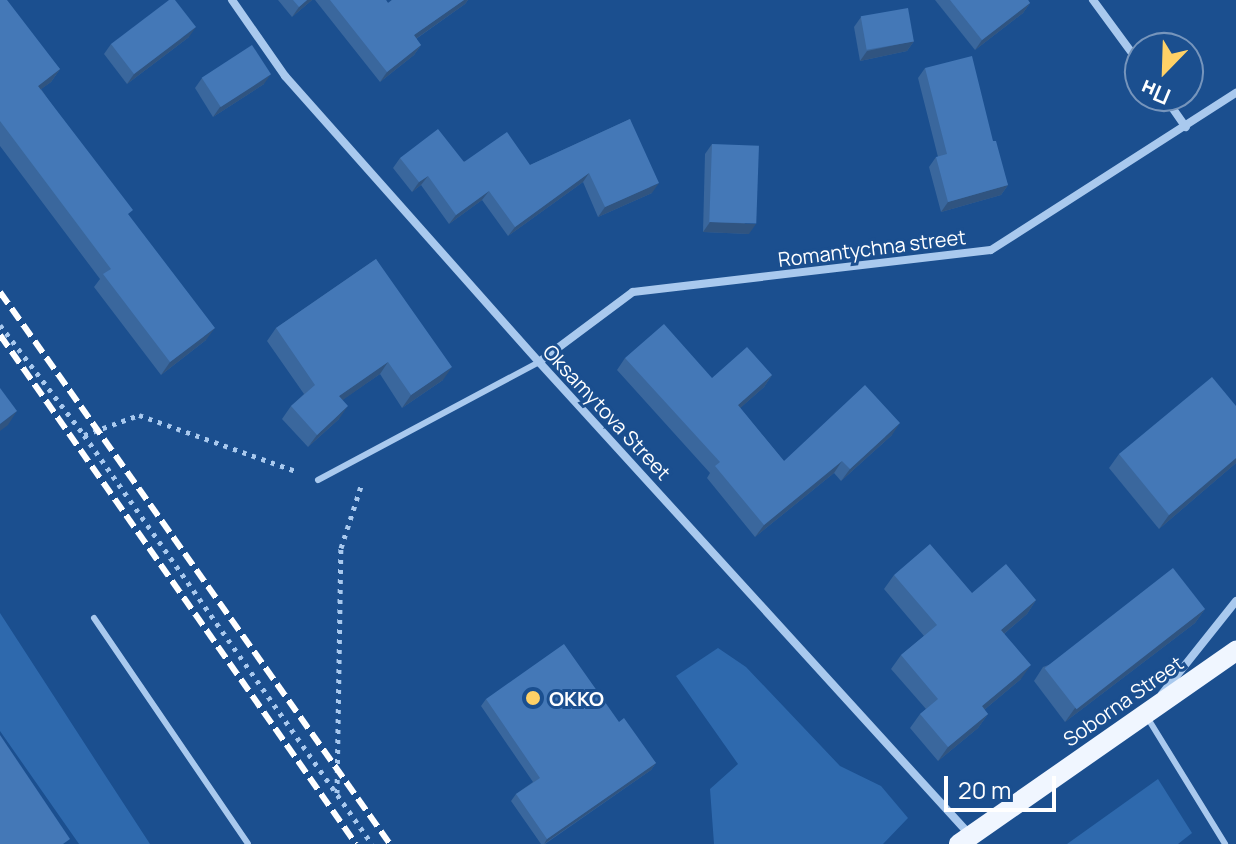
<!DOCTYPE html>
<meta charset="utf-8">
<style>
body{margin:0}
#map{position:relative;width:1236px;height:844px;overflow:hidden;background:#1b4f8f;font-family:Manrope,sans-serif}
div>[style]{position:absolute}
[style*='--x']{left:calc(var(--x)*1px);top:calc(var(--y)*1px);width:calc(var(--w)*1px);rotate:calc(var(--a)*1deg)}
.green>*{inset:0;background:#2e69ad}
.path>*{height:5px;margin-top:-2.5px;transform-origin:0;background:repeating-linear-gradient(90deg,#a9c9ee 0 4px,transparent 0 10px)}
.service>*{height:6px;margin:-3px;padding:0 3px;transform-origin:3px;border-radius:3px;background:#a9c9ee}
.minor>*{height:8px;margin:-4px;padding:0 4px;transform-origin:4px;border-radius:4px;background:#a9c9ee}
.primary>*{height:20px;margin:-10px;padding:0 10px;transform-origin:10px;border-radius:10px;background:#f0f6ff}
.rail>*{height:6px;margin-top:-3px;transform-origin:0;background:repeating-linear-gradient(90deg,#fff 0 14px,transparent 0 20px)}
.wall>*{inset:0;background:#3a679d}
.shaded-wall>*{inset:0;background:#305480}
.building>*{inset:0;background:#4478b7;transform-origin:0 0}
.dots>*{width:22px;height:22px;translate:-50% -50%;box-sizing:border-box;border:4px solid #1b4f8f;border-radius:50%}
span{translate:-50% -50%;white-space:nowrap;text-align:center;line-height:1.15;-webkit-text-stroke:6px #1b4f8f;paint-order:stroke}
.street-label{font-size:20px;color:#fff}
.poi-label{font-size:20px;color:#fff;font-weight:700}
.left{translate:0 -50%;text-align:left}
.north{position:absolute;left:1124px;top:32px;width:80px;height:80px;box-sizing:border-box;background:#1b4f8f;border:2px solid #7695bc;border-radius:50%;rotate:203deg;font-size:22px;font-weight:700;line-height:32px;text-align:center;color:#fff}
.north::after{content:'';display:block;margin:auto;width:28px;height:36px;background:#ffd166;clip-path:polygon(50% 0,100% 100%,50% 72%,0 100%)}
.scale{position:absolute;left:944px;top:776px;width:112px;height:36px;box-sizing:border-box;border:4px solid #fff;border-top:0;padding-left:10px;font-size:24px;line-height:28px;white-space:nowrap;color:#fff;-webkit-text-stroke:6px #1b4f8f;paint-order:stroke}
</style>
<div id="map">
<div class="green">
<div style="clip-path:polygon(0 613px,105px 775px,150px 844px,79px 844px,0 731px)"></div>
<div style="clip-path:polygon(718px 648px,746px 667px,840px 766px,881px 786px,908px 818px,883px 844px,714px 844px,710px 789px,738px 764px,676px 676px)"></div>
<div style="clip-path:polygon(1158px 779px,1192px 833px,1178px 844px,1067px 844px)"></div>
</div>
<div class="path">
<div style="--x:0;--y:325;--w:138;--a:52.6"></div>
<div style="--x:84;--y:435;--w:59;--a:-20"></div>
<div style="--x:139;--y:415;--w:169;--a:19.7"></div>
<div style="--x:84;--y:435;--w:500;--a:54.85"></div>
<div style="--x:337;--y:793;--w:245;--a:-89.1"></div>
<div style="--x:341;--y:548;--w:68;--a:-72.1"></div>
</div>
<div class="service">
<div style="--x:318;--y:480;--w:251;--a:-28.1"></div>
<div style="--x:94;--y:618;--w:273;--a:55.7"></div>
<div style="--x:1147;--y:717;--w:149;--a:58.4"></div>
</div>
<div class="minor">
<div style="--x:232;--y:0;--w:93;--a:55.1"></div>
<div style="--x:285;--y:76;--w:383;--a:48.4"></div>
<div style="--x:539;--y:362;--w:640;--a:47.66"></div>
<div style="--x:1093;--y:0;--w:79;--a:53.7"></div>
<div style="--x:1164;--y:96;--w:38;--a:55"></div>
<div style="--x:539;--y:362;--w:117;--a:-36.7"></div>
<div style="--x:633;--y:292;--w:360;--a:-6.7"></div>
<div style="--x:991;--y:250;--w:291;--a:-32.7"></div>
<div style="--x:1162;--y:694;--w:119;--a:-51.5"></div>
</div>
<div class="primary">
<div style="--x:959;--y:844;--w:338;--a:-34.9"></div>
</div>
<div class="rail">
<div style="--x:0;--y:292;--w:676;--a:54.76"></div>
<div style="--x:0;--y:335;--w:621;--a:55.03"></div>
</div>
<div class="wall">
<div style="clip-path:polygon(0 0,60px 69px,51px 82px,41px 89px,129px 216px,206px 340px,161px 375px,94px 287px,100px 279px,0 146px)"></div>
<div style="clip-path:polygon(278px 0,312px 0,292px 17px)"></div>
<div style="clip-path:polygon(315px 0,386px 0,388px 3px,392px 0,468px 0,465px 4px,416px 39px,421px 45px,414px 55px,380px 82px)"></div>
<div style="clip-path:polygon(935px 0,1028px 0,1030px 3px,1023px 13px,975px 50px)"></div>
<div style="clip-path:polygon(861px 17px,914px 41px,907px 51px,860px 61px,854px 27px)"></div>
<div style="clip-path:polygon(189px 37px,127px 84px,104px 54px,111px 44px)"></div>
<div style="clip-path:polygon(925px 68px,993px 141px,1008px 185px,1001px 195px,941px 212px,929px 167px,936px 157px,938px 157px,918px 78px)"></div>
<div style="clip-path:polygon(202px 78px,264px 84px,213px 117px,195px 88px)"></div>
<div style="clip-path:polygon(630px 119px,652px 193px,598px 217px,583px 182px,508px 236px,482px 200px,449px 224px,421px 185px,412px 192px,393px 168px,400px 158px,530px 165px)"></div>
<div style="clip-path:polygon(712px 144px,749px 234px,703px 232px,705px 154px)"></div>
<div style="clip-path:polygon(376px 259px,443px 380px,402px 408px,380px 374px,342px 400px,339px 419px,308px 447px,282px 419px,291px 406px,304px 394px,267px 341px,276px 328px)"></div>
<div style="clip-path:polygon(625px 358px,712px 378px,772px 375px,764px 387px,740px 408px,784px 461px,892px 435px,841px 481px,834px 473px,755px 537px,707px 478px,710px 473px,617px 370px)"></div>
<div style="clip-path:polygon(1236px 406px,1236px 463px,1159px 529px,1109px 468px,1119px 454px)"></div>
<div style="clip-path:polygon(894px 575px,972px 593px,1036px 600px,1027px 614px,1004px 634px,1021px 679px,984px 710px,988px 714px,978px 728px,938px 761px,910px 728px,920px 714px,926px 709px,891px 669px,901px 655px,924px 636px,884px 589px)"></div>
<div style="clip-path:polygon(1205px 609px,1195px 623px,1065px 722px,1034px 681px,1043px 667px)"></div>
<div style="clip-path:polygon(486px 699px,619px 722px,656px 763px,651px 770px,545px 844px,541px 844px,511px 801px,516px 794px,533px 782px,481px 706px)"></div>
</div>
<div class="shaded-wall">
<div style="clip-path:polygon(307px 0,312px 0,292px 17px,299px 7px)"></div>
<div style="clip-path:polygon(464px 0,468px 0,465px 4px,407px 45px,414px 35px)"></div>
<div style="clip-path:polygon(1030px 3px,1023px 13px,975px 50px,982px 40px)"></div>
<div style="clip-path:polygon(196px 27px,189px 37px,127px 84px,134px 74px)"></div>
<div style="clip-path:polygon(914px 41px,907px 51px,860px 61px,867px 51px)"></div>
<div style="clip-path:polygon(421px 45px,414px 55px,380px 82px,387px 72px)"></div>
<div style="clip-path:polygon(60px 69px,51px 82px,29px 98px,38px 86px)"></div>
<div style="clip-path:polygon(271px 74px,264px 84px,213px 117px,220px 107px)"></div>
<div style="clip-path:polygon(589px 173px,583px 182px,508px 236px,515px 227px)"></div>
<div style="clip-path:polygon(428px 176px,421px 185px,412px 192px,419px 182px)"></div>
<div style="clip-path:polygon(659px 183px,652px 193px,598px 217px,605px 207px)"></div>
<div style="clip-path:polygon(1008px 185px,1001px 195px,941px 212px,948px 202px)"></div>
<div style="clip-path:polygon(489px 191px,482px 200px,449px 224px,456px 215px)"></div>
<div style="clip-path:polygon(710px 222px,756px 224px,749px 234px,703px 232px)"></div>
<div style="clip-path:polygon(215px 328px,206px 340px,161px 375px,170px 362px)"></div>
<div style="clip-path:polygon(388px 362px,380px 374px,330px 409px,339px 396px)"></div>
<div style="clip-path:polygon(452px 367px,443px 380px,402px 408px,411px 395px)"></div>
<div style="clip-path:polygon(772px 375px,764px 387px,730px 417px,738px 405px)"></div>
<div style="clip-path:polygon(348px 406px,339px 419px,308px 447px,317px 435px)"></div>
<div style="clip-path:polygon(17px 411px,8px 425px,0 431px,0 424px)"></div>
<div style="clip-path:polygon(900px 423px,892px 435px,841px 481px,850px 469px)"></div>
<div style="clip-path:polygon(1236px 458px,1236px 463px,1159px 529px,1169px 515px)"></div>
<div style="clip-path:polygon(842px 461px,834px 473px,755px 537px,764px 525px)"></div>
<div style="clip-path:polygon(1036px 600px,1027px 614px,992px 644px,1001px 630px)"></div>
<div style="clip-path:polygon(1205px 609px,1195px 623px,1065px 722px,1075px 708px)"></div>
<div style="clip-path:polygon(1031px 665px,1021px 679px,972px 720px,982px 706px)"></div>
<div style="clip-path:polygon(988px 714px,978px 728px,938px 761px,948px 747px)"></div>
<div style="clip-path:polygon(656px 763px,651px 770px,544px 844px,547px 839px)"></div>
</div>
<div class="building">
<div style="clip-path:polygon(0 0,7px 0,60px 69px,38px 86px,133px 210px,128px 214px,215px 328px,170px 362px,103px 274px,111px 269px,0 121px)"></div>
<div style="clip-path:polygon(169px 0,175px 0,196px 27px,134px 74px,111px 44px)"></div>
<div style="clip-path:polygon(293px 0,307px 0,299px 7px)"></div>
<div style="clip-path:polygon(330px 0,386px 0,388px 3px,392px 0,464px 0,414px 35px,421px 45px,387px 72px)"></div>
<div style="clip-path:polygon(950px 0,1028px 0,1030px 3px,982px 40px)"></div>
<div style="left:908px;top:8px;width:34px;height:48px;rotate:80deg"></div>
<div style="left:252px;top:45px;width:35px;height:60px;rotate:57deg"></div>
<div style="clip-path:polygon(972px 56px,993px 141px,996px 141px,1008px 185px,948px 202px,936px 157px,947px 154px,925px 68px)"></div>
<div style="clip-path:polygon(630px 119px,659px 183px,605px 207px,589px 173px,515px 227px,489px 191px,456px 215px,428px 176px,419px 182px,400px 158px,438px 129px,464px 162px,507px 132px,530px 165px)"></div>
<div style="left:712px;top:144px;width:47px;height:78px;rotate:2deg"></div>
<div style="clip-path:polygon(376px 259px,452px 367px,411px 395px,388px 362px,339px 396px,348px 406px,317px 435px,291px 406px,315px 385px,276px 328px)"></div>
<div style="clip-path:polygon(664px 324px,712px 378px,747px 347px,772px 375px,738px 405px,784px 461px,865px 385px,900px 423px,850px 469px,842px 461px,764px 525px,715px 466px,720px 462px,625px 358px)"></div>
<div style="clip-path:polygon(1212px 377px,1236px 406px,1236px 458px,1169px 515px,1119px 454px)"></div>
<div style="clip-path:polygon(0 388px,17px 411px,0 424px)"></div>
<div style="clip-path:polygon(930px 544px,972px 593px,1006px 564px,1036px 600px,1001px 630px,1031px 665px,982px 706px,988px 714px,948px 747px,920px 714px,938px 699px,901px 655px,937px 625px,894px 575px)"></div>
<div style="left:1173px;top:568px;width:52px;height:163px;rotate:52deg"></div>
<div style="clip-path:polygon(564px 644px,619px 722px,624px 718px,656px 763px,547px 839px,516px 794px,540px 778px,486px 699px)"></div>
<div style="clip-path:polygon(0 735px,70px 839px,63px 844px,0 844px)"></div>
</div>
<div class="dots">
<div style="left:533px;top:698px;background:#ffd166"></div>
</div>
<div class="street-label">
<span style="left:872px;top:248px;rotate:-7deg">Romantychna street</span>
<span style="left:607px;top:412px;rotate:47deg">Oksamytova Street</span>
<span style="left:1123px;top:701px;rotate:-35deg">Soborna Street</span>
</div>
<div class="poi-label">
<span class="left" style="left:549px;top:698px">OKKO</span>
</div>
<div class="north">Пн</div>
<div class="scale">20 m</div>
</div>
